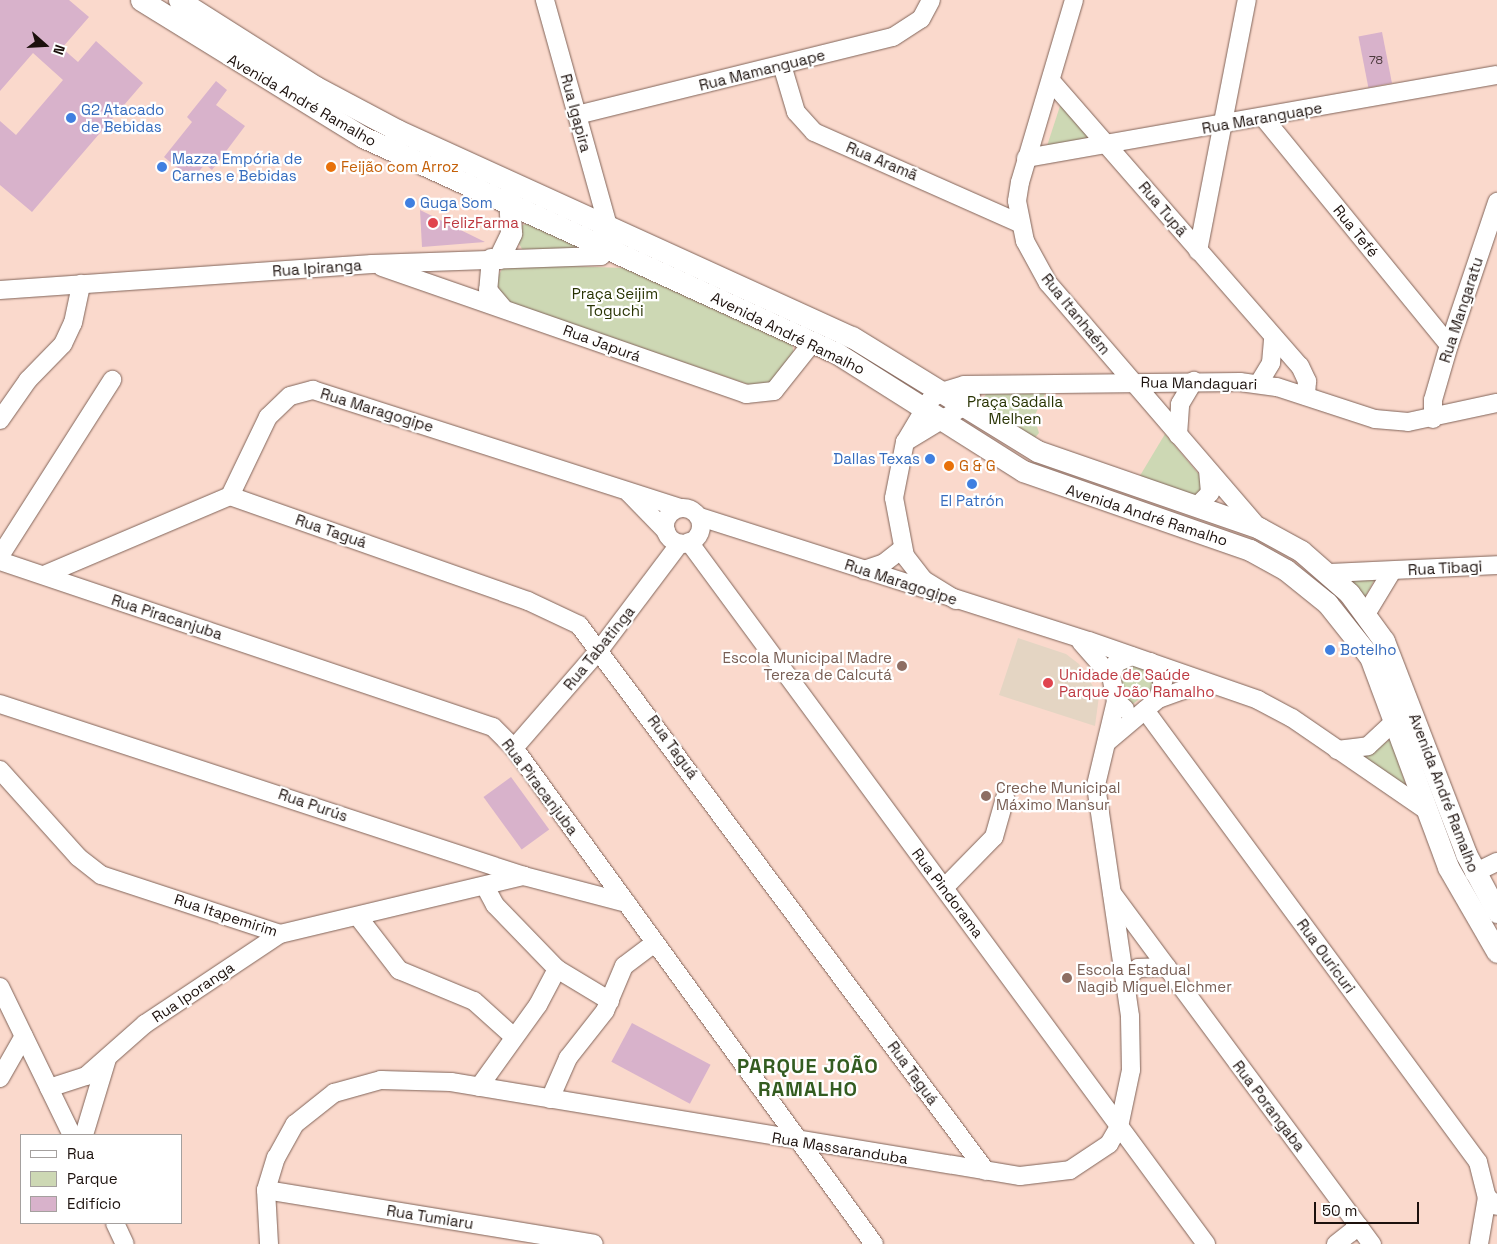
<!DOCTYPE html>
<meta charset="utf-8">
<style>
body{margin:0}
#map{position:relative;width:1497px;height:1244px;overflow:hidden;background:#fad9cc;font-family:"Space Grotesk",sans-serif}
div>[style]{position:absolute}
[style*='--x']{left:calc(var(--x)*1px);top:calc(var(--y)*1px);width:calc(var(--w)*1px);rotate:calc(var(--a)*1deg)}
.medical>*{inset:0;background:#e4d5c3}
.green>*{inset:0;background:#cdd8b4}
.building>*{inset:0;background:#d8b2cb;transform-origin:0 0}
.roads{filter:drop-shadow(0 0 1px #816459) drop-shadow(0 0 1px #816459)}
.minor>*{height:18px;margin:-9px;padding:0 9px;transform-origin:9px;border-radius:9px;background:#fff}
.minor>.ring{margin:-9px;padding:0;box-sizing:content-box;background:none;border:18px solid #fff;border-radius:50%}
.major>*{height:21px;margin:-10.5px;padding:0 10.5px;transform-origin:10.5px;border-radius:10.5px;background:#fff}
.dots>*{width:14px;height:14px;translate:-50% -50%;box-sizing:border-box;border:2px solid #fff;border-radius:50%}
span{translate:-50% -50%;white-space:nowrap;text-align:center;line-height:1.15;-webkit-text-stroke:4.5px #fff;paint-order:stroke}
.number-label{font-size:12px;color:#4b393c}
.number-label span{-webkit-text-stroke-width:0}
.street-label{font-size:15px;color:#1c110d}
.shop-label{font-size:15px;color:#366cbe}
.left{translate:0 -50%;text-align:left}
.right{translate:-100% -50%;text-align:right}
.food-label{font-size:15px;color:#c56008}
.health-label{font-size:15px;color:#be3a42}
.park-label{font-size:15px;color:#283303}
.education-label{font-size:15px;color:#785e54}
.district-label{font-size:20px;color:#345c21;font-weight:700;letter-spacing:1px}
.legend{position:absolute;left:20px;top:1134px;width:162px;height:90px;box-sizing:border-box;background:#fff;border:1px solid #a4a09e;margin:0;padding:6px 9px;list-style:none;font-size:15px;color:#1c110d}
.legend li{display:flex;align-items:center;gap:10px;height:25px}
.legend b{width:25px;border:1px solid #a4a09e}
.north{position:absolute;left:20px;top:20px;width:50px;height:50px;-webkit-text-stroke:4px #fff;paint-order:stroke;rotate:109deg;font-size:14px;font-weight:700;line-height:20px;text-align:center;color:#1c110d}
.north::after{content:'';display:block;margin:auto;width:18px;height:22px;background:#1c110d;clip-path:polygon(50% 0,100% 100%,50% 72%,0 100%)}
.scale{position:absolute;left:1314px;top:1202px;width:105px;height:22px;box-sizing:border-box;border:2px solid #1c110d;border-top:0;padding-left:6px;font-size:15px;line-height:18px;white-space:nowrap;color:#1c110d;-webkit-text-stroke:4px #fff;paint-order:stroke}
</style>
<div id="map">
<div class="medical">
<div style="clip-path:polygon(1018px 638px,1066px 654px,1079px 664px,1099px 696px,1095px 726px,999px 695px)"></div>
</div>
<div class="green">
<div style="clip-path:polygon(1060px 106px,1063px 106px,1091px 138px,1047px 146px)"></div>
<div style="clip-path:polygon(528px 223px,587px 250px,522px 249px,518px 242px,521px 226px)"></div>
<div style="clip-path:polygon(511px 264px,624px 268px,792px 343px,794px 356px,772px 383px,756px 387px,504px 301px,496px 281px,502px 269px)"></div>
<div style="clip-path:polygon(1046px 392px,1034px 417px,1039px 433px,1033px 440px,980px 404px,986px 394px)"></div>
<div style="clip-path:polygon(1165px 434px,1202px 478px,1204px 484px,1197px 496px,1138px 479px)"></div>
<div style="clip-path:polygon(1376px 577px,1364px 599px,1345px 578px)"></div>
<div style="clip-path:polygon(1129px 664px,1147px 670px,1154px 680px,1151px 690px,1133px 704px,1126px 700px,1119px 673px)"></div>
<div style="clip-path:polygon(1391px 739px,1407px 789px,1362px 757px)"></div>
</div>
<div class="building">
<div style="clip-path:polygon(0 0,69px 0,89px 17px,62px 48px,78px 62px,96px 41px,143px 83px,32px 212px,0 185px,0 121px,16px 135px,63px 80px,33px 53px,0 91px)"></div>
<div style="left:1382px;top:32px;width:52px;height:24px;rotate:79deg"></div>
<div style="clip-path:polygon(216px 81px,227px 90px,216px 105px,245px 126px,212px 170px,205px 164px,192px 180px,164px 157px,192px 122px,187px 117px)"></div>
<div style="clip-path:polygon(420px 210px,485px 242px,422px 247px)"></div>
<div style="left:511px;top:777px;width:65px;height:34px;rotate:54deg"></div>
<div style="left:632px;top:1023px;width:89px;height:44px;rotate:28deg"></div>
</div>
<div class="roads">
<div class="minor">
<div style="--x:1074;--y:0;--w:190;--a:106.5"></div>
<div style="--x:1020;--y:182;--w:19;--a:99"></div>
<div style="--x:1017;--y:201;--w:41;--a:78.7"></div>
<div style="--x:1025;--y:241;--w:48;--a:61.3"></div>
<div style="--x:1048;--y:283;--w:323;--a:49.3"></div>
<div style="--x:782;--y:65;--w:49;--a:73.4"></div>
<div style="--x:796;--y:112;--w:27;--a:48"></div>
<div style="--x:814;--y:132;--w:224;--a:23.9"></div>
<div style="--x:1051;--y:81;--w:378;--a:48.9"></div>
<div style="--x:1300;--y:366;--w:17;--a:65"></div>
<div style="--x:1307;--y:381;--w:15;--a:94"></div>
<div style="--x:577;--y:115;--w:325;--a:-13.9"></div>
<div style="--x:893;--y:37;--w:33;--a:-33"></div>
<div style="--x:921;--y:19;--w:21;--a:-62"></div>
<div style="--x:1263;--y:117;--w:294;--a:50.8"></div>
<div style="--x:1026;--y:158;--w:478;--a:-10"></div>
<div style="--x:1198;--y:251;--w:256;--a:-79"></div>
<div style="--x:491;--y:258;--w:32;--a:95"></div>
<div style="--x:488;--y:290;--w:23;--a:50"></div>
<div style="--x:382;--y:267;--w:386;--a:19.2"></div>
<div style="--x:746;--y:394;--w:28;--a:-6"></div>
<div style="--x:774;--y:391;--w:63;--a:-51.5"></div>
<div style="--x:0;--y:290;--w:373;--a:-4"></div>
<div style="--x:372;--y:264;--w:229;--a:-2"></div>
<div style="--x:601;--y:256;--w:9;--a:-41"></div>
<div style="--x:608;--y:250;--w:24;--a:-90"></div>
<div style="--x:608;--y:226;--w:235;--a:-105.6"></div>
<div style="--x:1259;--y:383;--w:23;--a:-59"></div>
<div style="--x:1271;--y:363;--w:24;--a:-85"></div>
<div style="--x:1433;--y:419;--w:19;--a:-90"></div>
<div style="--x:1433;--y:400;--w:57;--a:-73.8"></div>
<div style="--x:1449;--y:345;--w:151;--a:-71.4"></div>
<div style="--x:0;--y:420;--w:49;--a:-55"></div>
<div style="--x:28;--y:380;--w:50;--a:-45.8"></div>
<div style="--x:63;--y:344;--w:23;--a:-65"></div>
<div style="--x:73;--y:323;--w:40;--a:-78"></div>
<div style="--x:1178;--y:435;--w:31;--a:-86"></div>
<div style="--x:1180;--y:404;--w:27;--a:-59"></div>
<div style="--x:905;--y:442;--w:68;--a:-31.1"></div>
<div style="--x:963;--y:407;--w:13;--a:-51"></div>
<div style="--x:629;--y:493;--w:53;--a:45.8"></div>
<div style="--x:230;--y:496;--w:316;--a:19.4"></div>
<div style="--x:528;--y:601;--w:56;--a:25.2"></div>
<div style="--x:579;--y:625;--w:681;--a:53.3"></div>
<div style="--x:1196;--y:507;--w:20;--a:-45"></div>
<div style="--x:1210;--y:493;--w:23;--a:-95"></div>
<div class="ring" style="left:665px;top:508px;width:18px;height:18px"></div>
<div style="--x:700;--y:517;--w:408;--a:17.7"></div>
<div style="--x:1089;--y:641;--w:179;--a:19.2"></div>
<div style="--x:1258;--y:700;--w:38;--a:28"></div>
<div style="--x:1292;--y:718;--w:163;--a:34.5"></div>
<div style="--x:689;--y:542;--w:872;--a:53.63"></div>
<div style="--x:0;--y:556;--w:209;--a:-57.5"></div>
<div style="--x:0;--y:561;--w:520;--a:18.61"></div>
<div style="--x:493;--y:727;--w:30;--a:45"></div>
<div style="--x:514;--y:748;--w:613;--a:54.03"></div>
<div style="--x:864;--y:570;--w:21;--a:-19"></div>
<div style="--x:884;--y:563;--w:23;--a:-38"></div>
<div style="--x:1330;--y:573;--w:167;--a:-2.7"></div>
<div style="--x:44;--y:575;--w:202;--a:-23"></div>
<div style="--x:230;--y:496;--w:88;--a:-64.3"></div>
<div style="--x:268;--y:417;--w:30;--a:-44"></div>
<div style="--x:290;--y:396;--w:24;--a:-15"></div>
<div style="--x:313;--y:390;--w:386;--a:17.8"></div>
<div style="--x:956;--y:600;--w:39;--a:-148"></div>
<div style="--x:923;--y:579;--w:29;--a:-128"></div>
<div style="--x:905;--y:556;--w:59;--a:-100.7"></div>
<div style="--x:894;--y:498;--w:57;--a:-78.9"></div>
<div style="--x:905;--y:442;--w:49;--a:-59.2"></div>
<div style="--x:930;--y:400;--w:14;--a:-36"></div>
<div style="--x:941;--y:392;--w:24;--a:-17"></div>
<div style="--x:964;--y:385;--w:276;--a:-0.6"></div>
<div style="--x:1240;--y:382;--w:37;--a:8"></div>
<div style="--x:1277;--y:387;--w:103;--a:18.1"></div>
<div style="--x:1375;--y:419;--w:33;--a:5"></div>
<div style="--x:1408;--y:422;--w:91;--a:-12.1"></div>
<div style="--x:1366;--y:614;--w:50;--a:-58.8"></div>
<div style="--x:1081;--y:642;--w:45;--a:48.6"></div>
<div style="--x:1158;--y:699;--w:50;--a:-19.9"></div>
<div style="--x:0;--y:704;--w:552;--a:18.17"></div>
<div style="--x:524;--y:876;--w:106;--a:14.7"></div>
<div style="--x:1125;--y:709;--w:12;--a:-138"></div>
<div style="--x:1116;--y:701;--w:25;--a:-101"></div>
<div style="--x:1111;--y:676;--w:14;--a:-69"></div>
<div style="--x:1116;--y:663;--w:17;--a:-24"></div>
<div style="--x:1145;--y:710;--w:561;--a:53.62"></div>
<div style="--x:1478;--y:1162;--w:36;--a:76"></div>
<div style="--x:1487;--y:1197;--w:13;--a:42"></div>
<div style="--x:1107;--y:742;--w:67;--a:-40.1"></div>
<div style="--x:1158;--y:699;--w:19;--a:-74"></div>
<div style="--x:1163;--y:681;--w:23;--a:-124"></div>
<div style="--x:514;--y:748;--w:133;--a:-49"></div>
<div style="--x:601;--y:648;--w:131;--a:-53"></div>
<div style="--x:1337;--y:750;--w:31;--a:-7"></div>
<div style="--x:1368;--y:746;--w:37;--a:-43"></div>
<div style="--x:0;--y:770;--w:117;--a:48.1"></div>
<div style="--x:78;--y:857;--w:29;--a:38"></div>
<div style="--x:101;--y:875;--w:188;--a:18.2"></div>
<div style="--x:280;--y:934;--w:251;--a:-13.4"></div>
<div style="--x:1474;--y:873;--w:25;--a:-26"></div>
<div style="--x:944;--y:888;--w:71;--a:-45.6"></div>
<div style="--x:994;--y:837;--w:41;--a:-74.2"></div>
<div style="--x:1112;--y:893;--w:437;--a:53.5"></div>
<div style="--x:359;--y:918;--w:66;--a:52.4"></div>
<div style="--x:399;--y:970;--w:81;--a:22.5"></div>
<div style="--x:474;--y:1001;--w:54;--a:42"></div>
<div style="--x:557;--y:969;--w:62;--a:31.1"></div>
<div style="--x:1125;--y:979;--w:17;--a:-40"></div>
<div style="--x:1138;--y:968;--w:29;--a:-2"></div>
<div style="--x:0;--y:987;--w:165;--a:64.1"></div>
<div style="--x:0;--y:1078;--w:48;--a:-60.3"></div>
<div style="--x:479;--y:1087;--w:101;--a:-54.3"></div>
<div style="--x:538;--y:1005;--w:41;--a:-62.2"></div>
<div style="--x:557;--y:969;--w:89;--a:-134.1"></div>
<div style="--x:495;--y:905;--w:21;--a:-118"></div>
<div style="--x:49;--y:1088;--w:39;--a:-18"></div>
<div style="--x:86;--y:1076;--w:79;--a:-41.4"></div>
<div style="--x:145;--y:1024;--w:162;--a:-33.7"></div>
<div style="--x:550;--y:1099;--w:45;--a:-66.3"></div>
<div style="--x:568;--y:1058;--w:60;--a:-51.8"></div>
<div style="--x:605;--y:1011;--w:49;--a:-67.1"></div>
<div style="--x:624;--y:966;--w:39;--a:-37"></div>
<div style="--x:84;--y:1135;--w:79;--a:-73.2"></div>
<div style="--x:266;--y:1190;--w:332;--a:9.3"></div>
<div style="--x:115;--y:1223;--w:23;--a:65"></div>
<div style="--x:269;--y:1244;--w:54;--a:-93.2"></div>
<div style="--x:266;--y:1190;--w:34;--a:-73"></div>
<div style="--x:276;--y:1158;--w:39;--a:-61"></div>
<div style="--x:295;--y:1124;--w:50;--a:-38.5"></div>
<div style="--x:334;--y:1093;--w:49;--a:-15.5"></div>
<div style="--x:381;--y:1080;--w:70;--a:1.6"></div>
<div style="--x:451;--y:1082;--w:577;--a:9.38"></div>
<div style="--x:1020;--y:1176;--w:50;--a:-6.8"></div>
<div style="--x:1070;--y:1170;--w:47;--a:-33.7"></div>
<div style="--x:1109;--y:1144;--w:20;--a:-60"></div>
<div style="--x:1119;--y:1127;--w:58;--a:-78.1"></div>
<div style="--x:1131;--y:1070;--w:54;--a:-91.1"></div>
<div style="--x:1130;--y:1016;--w:233;--a:-98.4"></div>
<div style="--x:1096;--y:785;--w:86;--a:-76.6"></div>
<div style="--x:1336;--y:1244;--w:29;--a:-38"></div>
<div style="--x:1479;--y:1244;--w:48;--a:-80.3"></div>
</div>
<div class="major">
<div style="--x:141;--y:0;--w:261;--a:31.7"></div>
<div style="--x:363;--y:137;--w:522;--a:24.55"></div>
<div style="--x:838;--y:354;--w:219;--a:32.3"></div>
<div style="--x:1023;--y:471;--w:240;--a:19.2"></div>
<div style="--x:1250;--y:550;--w:41;--a:29.1"></div>
<div style="--x:1286;--y:570;--w:53;--a:38.8"></div>
<div style="--x:1327;--y:603;--w:69;--a:51.5"></div>
<div style="--x:1370;--y:657;--w:224;--a:69.6"></div>
<div style="--x:1448;--y:867;--w:98;--a:60"></div>
<div style="--x:179;--y:0;--w:162;--a:32.4"></div>
<div style="--x:316;--y:87;--w:92;--a:28"></div>
<div style="--x:397;--y:130;--w:500;--a:24.5"></div>
<div style="--x:852;--y:337;--w:217;--a:31.6"></div>
<div style="--x:1037;--y:451;--w:235;--a:19.1"></div>
<div style="--x:1259;--y:528;--w:48;--a:28.7"></div>
<div style="--x:1301;--y:551;--w:64;--a:41.2"></div>
<div style="--x:1349;--y:593;--w:59;--a:53.9"></div>
<div style="--x:1384;--y:641;--w:228;--a:68.9"></div>
<div style="--x:1466;--y:854;--w:66;--a:61.9"></div>
<div style="--x:499;--y:258;--w:28;--a:-64"></div>
<div style="--x:511;--y:233;--w:36;--a:-93"></div>
</div>
</div>
<div class="dots">
<div style="left:71px;top:118px;background:#3f7fe0"></div>
<div style="left:162px;top:167px;background:#3f7fe0"></div>
<div style="left:331px;top:167px;background:#e8710a"></div>
<div style="left:410px;top:203px;background:#3f7fe0"></div>
<div style="left:433px;top:223px;background:#e0444e"></div>
<div style="left:930px;top:459px;background:#3f7fe0"></div>
<div style="left:949px;top:466px;background:#e8710a"></div>
<div style="left:972px;top:484px;background:#3f7fe0"></div>
<div style="left:1330px;top:650px;background:#3f7fe0"></div>
<div style="left:902px;top:666px;background:#8d6e63"></div>
<div style="left:1048px;top:683px;background:#e0444e"></div>
<div style="left:986px;top:796px;background:#8d6e63"></div>
<div style="left:1067px;top:978px;background:#8d6e63"></div>
</div>
<div class="number-label">
<span style="left:1376px;top:61px">78</span>
</div>
<div class="street-label">
<span style="left:762px;top:70px;rotate:-14deg">Rua Mamanguape</span>
<span style="left:302px;top:100px;rotate:30deg">Avenida André Ramalho</span>
<span style="left:576px;top:113px;rotate:75deg">Rua Igapira</span>
<span style="left:1262px;top:118px;rotate:-10deg">Rua Maranguape</span>
<span style="left:882px;top:161px;rotate:23deg">Rua Aramã</span>
<span style="left:1163px;top:209px;rotate:50deg">Rua Tupã</span>
<span style="left:1356px;top:231px;rotate:51deg">Rua Tefé</span>
<span style="left:317px;top:268px;rotate:-4deg">Rua Ipiranga</span>
<span style="left:1461px;top:310px;rotate:-72deg">Rua Mangaratu</span>
<span style="left:1076px;top:314px;rotate:51deg">Rua Itanhaém</span>
<span style="left:788px;top:333px;rotate:26deg">Avenida André Ramalho</span>
<span style="left:602px;top:343px;rotate:20deg">Rua Japurá</span>
<span style="left:1199px;top:383px;rotate:1deg">Rua Mandaguari</span>
<span style="left:377px;top:410px;rotate:17deg">Rua Maragogipe</span>
<span style="left:1147px;top:515px;rotate:18deg">Avenida André Ramalho</span>
<span style="left:331px;top:531px;rotate:19deg">Rua Taguá</span>
<span style="left:1445px;top:568px;rotate:-3deg">Rua Tibagi</span>
<span style="left:901px;top:582px;rotate:18deg">Rua Maragogipe</span>
<span style="left:167px;top:617px;rotate:18deg">Rua Piracanjuba</span>
<span style="left:599px;top:648px;rotate:-51deg">Rua Tabatinga</span>
<span style="left:673px;top:747px;rotate:54deg">Rua Taguá</span>
<span style="left:540px;top:787px;rotate:53deg">Rua Piracanjuba</span>
<span style="left:1444px;top:793px;rotate:69deg">Avenida André Ramalho</span>
<span style="left:313px;top:805px;rotate:19deg">Rua Purús</span>
<span style="left:948px;top:893px;rotate:53deg">Rua Pindorama</span>
<span style="left:226px;top:915px;rotate:18deg">Rua Itapemirim</span>
<span style="left:1326px;top:956px;rotate:54deg">Rua Ouricuri</span>
<span style="left:193px;top:992px;rotate:-34deg">Rua Iporanga</span>
<span style="left:913px;top:1073px;rotate:54deg">Rua Taguá</span>
<span style="left:1269px;top:1106px;rotate:53deg">Rua Porangaba</span>
<span style="left:840px;top:1148px;rotate:9deg">Rua Massaranduba</span>
<span style="left:430px;top:1217px;rotate:9deg">Rua Tumiaru</span>
</div>
<div class="shop-label">
<span class="left" style="left:81px;top:118px">G2 Atacado<br>de Bebidas</span>
<span class="left" style="left:172px;top:167px">Mazza Empória de<br>Carnes e Bebidas</span>
<span class="left" style="left:420px;top:203px">Guga Som</span>
<span class="right" style="left:920px;top:459px">Dallas Texas</span>
<span style="left:972px;top:501px">El Patrón</span>
<span class="left" style="left:1340px;top:650px">Botelho</span>
</div>
<div class="food-label">
<span class="left" style="left:341px;top:167px">Feijão com Arroz</span>
<span class="left" style="left:959px;top:466px">G &amp; G</span>
</div>
<div class="health-label">
<span class="left" style="left:443px;top:223px">FelizFarma</span>
<span class="left" style="left:1059px;top:683px">Unidade de Saúde<br>Parque João Ramalho</span>
</div>
<div class="park-label">
<span style="left:615px;top:302px">Praça Seijim<br>Toguchi</span>
<span style="left:1015px;top:410px">Praça Sadalla<br>Melhen</span>
</div>
<div class="education-label">
<span class="right" style="left:892px;top:666px">Escola Municipal Madre<br>Tereza de Calcutá</span>
<span class="left" style="left:996px;top:796px">Creche Municipal<br>Máximo Mansur</span>
<span class="left" style="left:1077px;top:978px">Escola Estadual<br>Nagib Miguel Elchmer</span>
</div>
<div class="district-label">
<span style="left:808px;top:1078px">PARQUE JOÃO<br>RAMALHO</span>
</div>
<ul class="legend">
<li><b style="height:6px;background:#fff"></b>Rua</li>
<li><b style="height:14px;background:#cdd8b4"></b>Parque</li>
<li><b style="height:14px;background:#d8b2cb"></b>Edifício</li>
</ul>
<div class="north">N</div>
<div class="scale">50 m</div>
</div>
